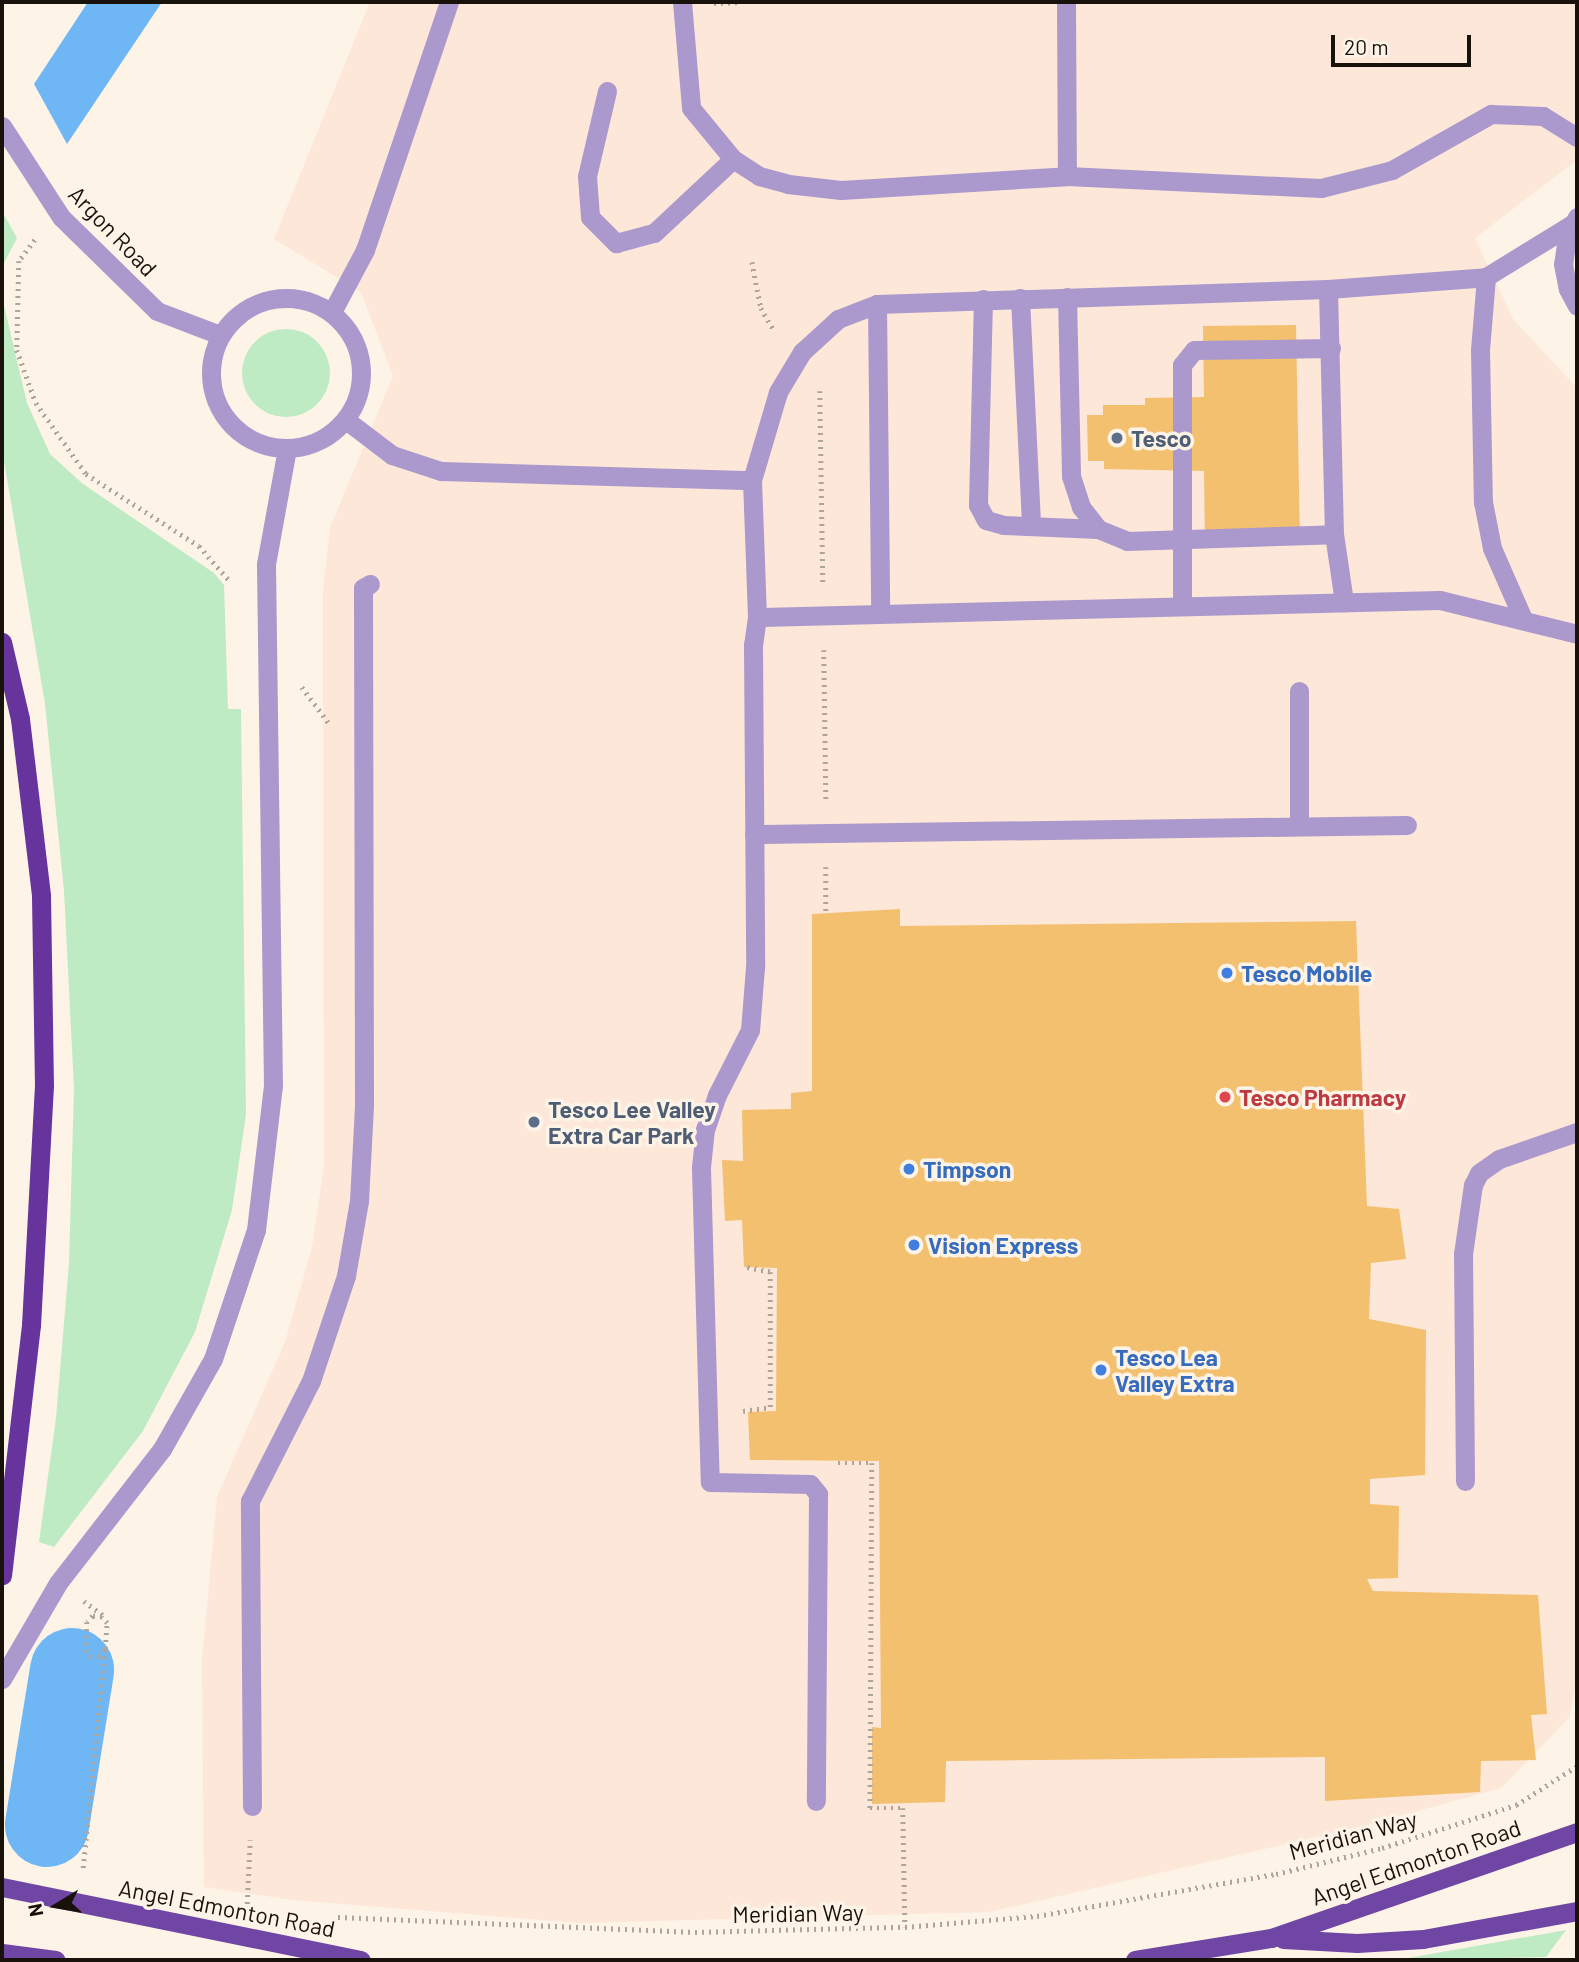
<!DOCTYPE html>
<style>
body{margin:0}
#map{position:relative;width:1579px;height:1962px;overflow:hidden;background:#fef3e7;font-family:Barlow,sans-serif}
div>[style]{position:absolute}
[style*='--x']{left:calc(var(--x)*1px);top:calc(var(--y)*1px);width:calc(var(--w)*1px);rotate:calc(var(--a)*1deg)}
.commercial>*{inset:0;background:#fce7d8}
.green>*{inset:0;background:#beebc4}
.round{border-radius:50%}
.water>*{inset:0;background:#6eb7f4}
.river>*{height:84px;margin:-42px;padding:0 42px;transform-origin:42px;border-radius:42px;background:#6eb7f4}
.building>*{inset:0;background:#f3c06f}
.path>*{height:4.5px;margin-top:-2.25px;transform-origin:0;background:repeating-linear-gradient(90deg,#ada49a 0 2px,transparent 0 7px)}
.service>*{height:19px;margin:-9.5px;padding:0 9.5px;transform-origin:9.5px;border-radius:9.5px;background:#ab98cd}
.minor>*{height:19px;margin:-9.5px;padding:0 9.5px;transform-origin:9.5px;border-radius:9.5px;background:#ab98cd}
.minor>.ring{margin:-9.5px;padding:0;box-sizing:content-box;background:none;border:19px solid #ab98cd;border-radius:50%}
.primary>*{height:19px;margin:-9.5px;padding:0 9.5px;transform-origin:9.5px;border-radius:9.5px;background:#7046a4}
.trunk>*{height:19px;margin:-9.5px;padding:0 9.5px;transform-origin:9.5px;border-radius:9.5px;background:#66349c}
.path-bridge>*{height:4.5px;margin-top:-2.25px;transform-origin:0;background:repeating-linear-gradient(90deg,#ada49a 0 2px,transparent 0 7px)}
.dots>*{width:19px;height:19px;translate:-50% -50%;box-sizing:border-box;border:4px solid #fef3e7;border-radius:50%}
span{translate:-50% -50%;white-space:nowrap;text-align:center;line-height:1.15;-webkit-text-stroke:7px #fef3e7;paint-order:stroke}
.street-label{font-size:23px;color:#18120b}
.service-label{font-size:23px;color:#4e5e75;font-weight:700}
.left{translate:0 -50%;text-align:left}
.shop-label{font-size:23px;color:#366cbe;font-weight:700}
.health-label{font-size:23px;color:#be3a42;font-weight:700}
.frame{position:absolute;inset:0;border:4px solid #18120b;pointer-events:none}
.north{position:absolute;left:21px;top:1871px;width:70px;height:70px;-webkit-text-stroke:5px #fef3e7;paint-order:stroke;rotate:259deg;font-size:19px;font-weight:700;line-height:28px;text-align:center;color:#18120b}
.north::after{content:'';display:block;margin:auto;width:24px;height:32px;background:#18120b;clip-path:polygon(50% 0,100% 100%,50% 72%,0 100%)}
.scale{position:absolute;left:1331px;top:35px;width:140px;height:32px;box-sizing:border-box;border:4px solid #18120b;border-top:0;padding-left:9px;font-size:21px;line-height:24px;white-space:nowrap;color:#18120b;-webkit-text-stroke:5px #fef3e7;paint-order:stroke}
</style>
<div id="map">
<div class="commercial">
<div style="clip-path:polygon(370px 2px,1577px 2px,1577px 160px,1475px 238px,1513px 319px,1577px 388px,1577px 1681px,1569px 1718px,1501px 1788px,1360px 1827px,990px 1912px,580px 1923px,293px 1900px,204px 1887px,202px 1662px,217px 1497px,285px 1342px,312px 1247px,324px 1166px,323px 589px,330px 528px,393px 376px,361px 292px,274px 239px)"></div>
</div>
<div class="green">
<div style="clip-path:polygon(2px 211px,17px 238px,2px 267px)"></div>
<div style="clip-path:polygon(2px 297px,27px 403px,50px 454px,83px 484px,214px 573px,224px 585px,228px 709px,241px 709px,246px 1114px,232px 1210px,195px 1332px,143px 1431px,54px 1547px,39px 1542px,56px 1418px,69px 1263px,74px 1088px,64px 891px,45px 704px,2px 449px)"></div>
<div class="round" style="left:242px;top:329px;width:88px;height:88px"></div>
<div style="clip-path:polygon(1566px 1930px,1546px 1957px,1397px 1960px)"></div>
</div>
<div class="water">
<div style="clip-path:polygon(88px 2px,162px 2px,67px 144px,34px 84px)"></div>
</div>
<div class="river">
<div style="--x:47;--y:1825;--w:157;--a:-80.8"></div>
</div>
<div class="building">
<div style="clip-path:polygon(1296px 325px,1300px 544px,1205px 545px,1204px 471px,1104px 469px,1104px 461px,1088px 461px,1087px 415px,1103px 415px,1103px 405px,1145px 405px,1145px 398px,1204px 397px,1203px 326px)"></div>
<div style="clip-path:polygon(900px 909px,900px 926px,1356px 921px,1367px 1206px,1399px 1209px,1406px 1259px,1371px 1263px,1369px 1319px,1426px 1330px,1425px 1475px,1370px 1479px,1370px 1504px,1399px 1506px,1398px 1578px,1367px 1579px,1373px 1591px,1538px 1595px,1547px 1714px,1531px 1715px,1536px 1760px,1481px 1761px,1480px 1792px,1325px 1801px,1325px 1757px,946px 1761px,945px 1802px,872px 1804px,872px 1727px,881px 1728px,879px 1461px,750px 1460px,748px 1412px,776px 1411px,777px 1268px,744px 1267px,742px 1220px,725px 1221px,722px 1160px,743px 1161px,742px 1110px,791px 1109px,791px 1093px,812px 1091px,812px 914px)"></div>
</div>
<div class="path">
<div style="--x:714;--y:3;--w:23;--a:-2"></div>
<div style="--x:35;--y:240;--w:26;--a:127"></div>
<div style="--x:19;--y:261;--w:89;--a:91.3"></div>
<div style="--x:17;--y:350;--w:56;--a:70.3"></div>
<div style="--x:36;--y:403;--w:87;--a:54.8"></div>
<div style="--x:86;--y:474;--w:134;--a:32.5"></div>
<div style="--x:199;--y:546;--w:45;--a:48.6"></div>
<div style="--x:752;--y:262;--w:47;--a:78.9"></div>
<div style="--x:761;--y:308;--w:28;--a:60"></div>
<div style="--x:820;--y:391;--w:191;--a:89.1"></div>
<div style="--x:824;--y:650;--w:149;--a:89.2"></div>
<div style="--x:302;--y:687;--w:44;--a:53.4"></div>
<div style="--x:826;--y:867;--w:46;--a:90"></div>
<div style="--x:743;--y:1411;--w:27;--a:-8"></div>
<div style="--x:770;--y:1407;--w:135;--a:-90"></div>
<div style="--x:770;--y:1272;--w:26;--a:-169"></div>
<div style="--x:838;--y:1463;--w:34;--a:0"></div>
<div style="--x:872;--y:1463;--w:345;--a:90.3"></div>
<div style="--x:870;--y:1808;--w:33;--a:0"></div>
<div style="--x:903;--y:1808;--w:119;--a:89"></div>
<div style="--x:84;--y:1601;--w:26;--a:37"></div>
<div style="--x:83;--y:1868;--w:220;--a:-84.3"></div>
<div style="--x:105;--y:1649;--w:26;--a:-86"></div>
<div style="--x:107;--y:1623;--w:8;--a:-130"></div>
<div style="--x:102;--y:1617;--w:9;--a:-174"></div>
<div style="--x:93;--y:1616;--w:8;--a:135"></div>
<div style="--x:87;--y:1622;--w:28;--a:92"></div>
<div style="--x:247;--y:1904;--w:64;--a:-87.3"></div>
<div style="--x:338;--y:1917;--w:357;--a:2.4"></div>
<div style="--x:695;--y:1932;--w:210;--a:-1.4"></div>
<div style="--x:905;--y:1927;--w:132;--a:-4.8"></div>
<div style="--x:1037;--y:1916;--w:243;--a:-10"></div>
<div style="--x:1276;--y:1874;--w:109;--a:-13.8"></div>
<div style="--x:1382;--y:1848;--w:141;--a:-17.8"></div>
<div style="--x:1516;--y:1805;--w:72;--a:-32.6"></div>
</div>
<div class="service">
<div style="--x:682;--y:2;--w:106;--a:85.1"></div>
<div style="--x:691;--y:108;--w:66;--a:50.5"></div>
<div style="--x:733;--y:159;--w:31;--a:33"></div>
<div style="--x:759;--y:176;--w:30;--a:15"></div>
<div style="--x:788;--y:184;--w:53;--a:6.5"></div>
<div style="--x:841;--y:190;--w:226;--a:-3.5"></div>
<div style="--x:1067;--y:176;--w:254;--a:2.7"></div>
<div style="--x:1321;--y:188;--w:73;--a:-14.2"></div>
<div style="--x:1392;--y:170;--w:114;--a:-29.5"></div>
<div style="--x:1491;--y:114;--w:52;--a:2.2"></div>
<div style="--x:1543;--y:116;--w:40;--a:32"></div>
<div style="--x:1066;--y:2;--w:174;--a:89.7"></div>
<div style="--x:607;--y:91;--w:87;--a:103.2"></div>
<div style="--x:587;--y:176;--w:41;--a:85.8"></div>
<div style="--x:590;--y:217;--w:37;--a:45"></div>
<div style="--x:616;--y:243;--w:39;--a:-15"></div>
<div style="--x:654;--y:233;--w:108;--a:-43.1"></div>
<div style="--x:1486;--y:277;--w:73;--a:94.7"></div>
<div style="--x:1480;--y:350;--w:152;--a:88.9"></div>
<div style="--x:1483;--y:502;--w:47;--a:78.9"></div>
<div style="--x:1492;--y:548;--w:77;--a:66.4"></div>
<div style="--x:1328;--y:289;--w:245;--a:88.6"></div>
<div style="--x:1334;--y:534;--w:69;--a:81.6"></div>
<div style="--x:1067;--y:297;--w:179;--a:88.7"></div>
<div style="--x:1071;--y:476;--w:33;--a:72"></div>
<div style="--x:1081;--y:507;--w:28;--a:52"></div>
<div style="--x:1098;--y:529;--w:31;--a:22"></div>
<div style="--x:1127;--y:541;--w:207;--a:-1.9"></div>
<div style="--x:1020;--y:298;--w:228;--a:87.2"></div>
<div style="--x:983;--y:299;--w:206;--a:91.4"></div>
<div style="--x:978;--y:505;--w:17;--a:62"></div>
<div style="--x:986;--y:520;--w:18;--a:16"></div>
<div style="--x:1003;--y:525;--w:95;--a:2.4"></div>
<div style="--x:877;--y:304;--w:308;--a:89.4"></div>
<div style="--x:332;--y:312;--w:70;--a:-62"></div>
<div style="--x:365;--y:250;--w:262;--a:-71.3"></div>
<div style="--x:346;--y:420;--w:58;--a:37.3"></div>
<div style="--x:392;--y:455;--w:52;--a:18.1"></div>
<div style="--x:441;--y:471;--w:311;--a:1.7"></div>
<div style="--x:752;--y:480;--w:92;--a:-73.5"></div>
<div style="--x:778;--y:392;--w:47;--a:-59"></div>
<div style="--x:802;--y:352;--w:49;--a:-42.5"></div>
<div style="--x:838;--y:319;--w:42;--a:-21"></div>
<div style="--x:877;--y:304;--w:451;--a:-1.9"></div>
<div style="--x:1328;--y:289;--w:158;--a:-4.3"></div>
<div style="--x:1486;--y:277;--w:101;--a:-31.6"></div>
<div style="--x:752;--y:480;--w:137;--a:87.9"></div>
<div style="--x:757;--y:617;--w:28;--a:98"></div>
<div style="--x:753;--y:645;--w:322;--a:89.6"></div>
<div style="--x:755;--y:967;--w:63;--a:94.5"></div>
<div style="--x:750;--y:1030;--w:73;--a:116.9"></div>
<div style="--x:717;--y:1095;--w:36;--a:109"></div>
<div style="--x:705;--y:1129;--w:39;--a:96"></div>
<div style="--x:701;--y:1168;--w:314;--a:88.4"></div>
<div style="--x:710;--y:1482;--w:100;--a:1.1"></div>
<div style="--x:810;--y:1484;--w:13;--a:51"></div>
<div style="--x:818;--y:1494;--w:307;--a:90.4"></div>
<div style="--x:1182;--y:605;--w:240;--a:-90"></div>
<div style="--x:1182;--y:365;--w:19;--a:-51"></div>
<div style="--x:1194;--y:350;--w:137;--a:-0.8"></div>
<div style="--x:757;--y:617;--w:683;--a:-1.43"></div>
<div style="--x:1440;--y:600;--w:141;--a:13.9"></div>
<div style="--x:1299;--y:691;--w:135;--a:90"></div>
<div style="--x:754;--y:834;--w:653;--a:-0.79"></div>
<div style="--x:1465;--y:1481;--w:227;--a:-90.5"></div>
<div style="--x:1463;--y:1254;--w:70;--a:-81.8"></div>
<div style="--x:1473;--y:1185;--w:13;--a:-63"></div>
<div style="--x:1479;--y:1173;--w:24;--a:-35"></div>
<div style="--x:1499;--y:1159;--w:83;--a:-19.1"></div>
<div style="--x:252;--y:1806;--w:305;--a:-90.4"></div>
<div style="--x:250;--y:1501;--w:135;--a:-63.1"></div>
<div style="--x:311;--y:1381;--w:111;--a:-71.6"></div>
<div style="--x:346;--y:1276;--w:76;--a:-80.2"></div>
<div style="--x:359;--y:1201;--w:95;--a:-87"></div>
<div style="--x:364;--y:1106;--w:518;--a:-90.11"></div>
<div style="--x:363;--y:588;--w:8;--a:-30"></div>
</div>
<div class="minor">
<div style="--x:2;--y:126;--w:108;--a:57"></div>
<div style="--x:61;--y:217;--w:134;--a:44.4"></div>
<div style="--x:157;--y:311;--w:67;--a:20.9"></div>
<div style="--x:1577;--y:217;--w:22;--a:117"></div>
<div style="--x:1567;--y:237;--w:27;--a:98"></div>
<div style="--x:1563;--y:264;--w:25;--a:79"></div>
<div style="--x:1568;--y:289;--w:19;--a:62"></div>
<div class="ring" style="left:211px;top:298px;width:131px;height:131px"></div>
<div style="--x:2;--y:1679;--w:111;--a:-59.7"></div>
<div style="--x:58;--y:1583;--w:170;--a:-52.2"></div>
<div style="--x:162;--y:1449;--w:103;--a:-60.5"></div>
<div style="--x:213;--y:1359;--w:136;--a:-71.6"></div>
<div style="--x:256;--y:1230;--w:145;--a:-83.3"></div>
<div style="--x:273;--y:1086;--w:522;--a:-90.77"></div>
<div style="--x:266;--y:564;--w:117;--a:-79.7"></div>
</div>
<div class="primary">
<div style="--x:2;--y:1887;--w:366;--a:11.5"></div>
<div style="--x:1283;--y:1939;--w:74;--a:3.1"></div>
<div style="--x:1357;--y:1943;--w:66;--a:-3.5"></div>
<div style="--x:1423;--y:1939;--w:157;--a:-10.3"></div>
<div style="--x:2;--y:1953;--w:54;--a:7.4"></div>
<div style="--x:1135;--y:1960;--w:138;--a:-9.2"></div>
<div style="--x:1271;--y:1938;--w:324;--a:-19.1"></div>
</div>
<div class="trunk">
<div style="--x:2;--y:642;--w:79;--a:76.8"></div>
<div style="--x:20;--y:719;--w:178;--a:83.2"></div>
<div style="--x:41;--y:896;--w:189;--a:89.1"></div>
<div style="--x:44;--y:1085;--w:240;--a:93.1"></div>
<div style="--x:31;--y:1325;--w:252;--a:96.6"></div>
</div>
<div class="path-bridge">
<div style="--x:86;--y:1650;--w:7;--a:56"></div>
<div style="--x:90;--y:1656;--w:11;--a:5"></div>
<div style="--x:101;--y:1657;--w:9;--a:-63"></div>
</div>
<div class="dots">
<div style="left:1117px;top:438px;background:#5c6f8a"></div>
<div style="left:1227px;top:973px;background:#3f7fe0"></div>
<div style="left:1225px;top:1097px;background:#e0444e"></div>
<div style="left:534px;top:1122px;background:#5c6f8a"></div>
<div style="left:909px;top:1169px;background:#3f7fe0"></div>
<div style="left:914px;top:1245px;background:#3f7fe0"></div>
<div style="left:1101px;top:1370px;background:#3f7fe0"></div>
</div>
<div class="street-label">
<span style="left:113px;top:231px;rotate:46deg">Argon Road</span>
<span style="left:1353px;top:1835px;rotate:-15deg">Meridian Way</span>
<span style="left:1416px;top:1862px;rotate:-19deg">Angel Edmonton Road</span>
<span style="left:227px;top:1908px;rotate:11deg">Angel Edmonton Road</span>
<span style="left:798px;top:1913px;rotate:-1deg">Meridian Way</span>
</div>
<div class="service-label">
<span class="left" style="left:1131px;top:438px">Tesco</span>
<span class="left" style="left:548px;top:1122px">Tesco Lee Valley<br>Extra Car Park</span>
</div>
<div class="shop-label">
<span class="left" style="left:1241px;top:973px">Tesco Mobile</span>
<span class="left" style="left:923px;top:1169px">Timpson</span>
<span class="left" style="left:928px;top:1245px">Vision Express</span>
<span class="left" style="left:1115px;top:1370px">Tesco Lea<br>Valley Extra</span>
</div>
<div class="health-label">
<span class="left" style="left:1239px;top:1097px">Tesco Pharmacy</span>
</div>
<div class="frame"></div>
<div class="north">N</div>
<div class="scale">20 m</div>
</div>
